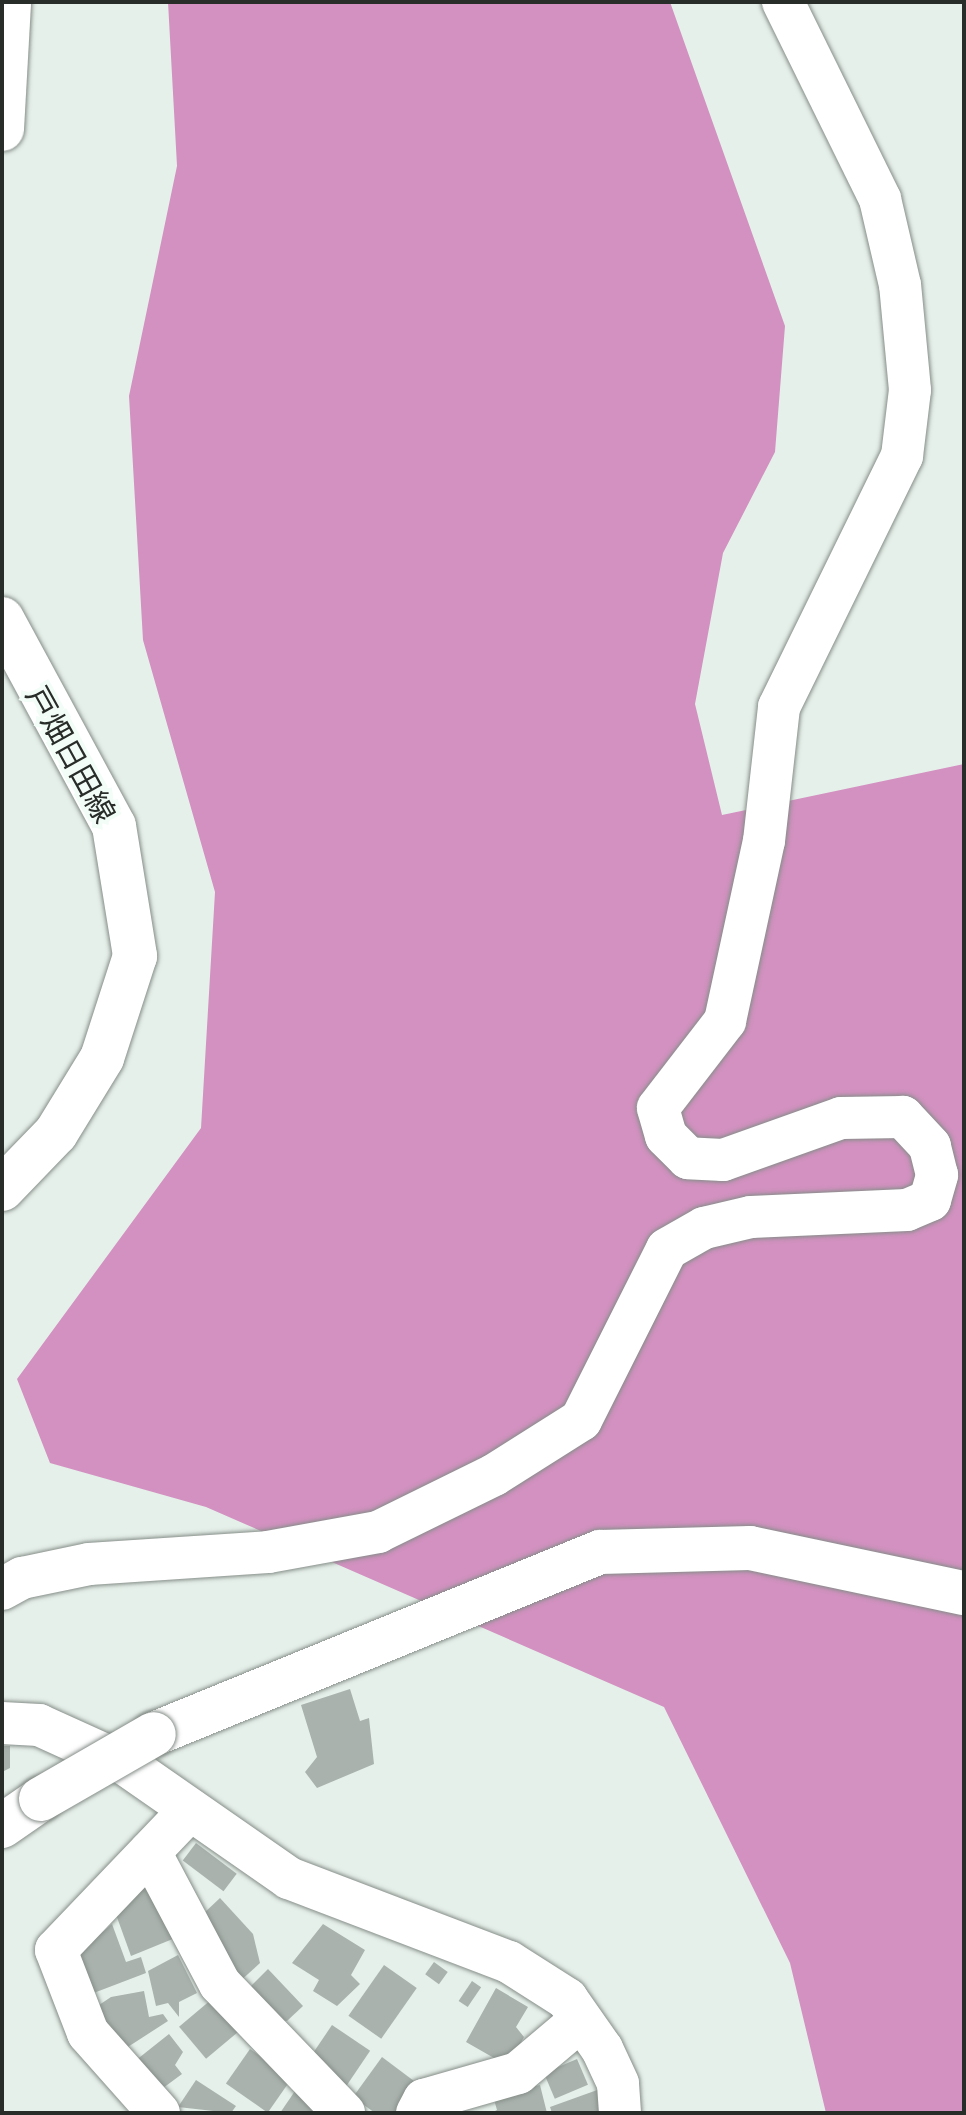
<!DOCTYPE html>
<meta charset="utf-8">
<style>
body{margin:0}
#map{position:relative;width:966px;height:2115px;overflow:hidden;background:#e6f0ea;font-family:Commissioner,"Noto Sans JP",sans-serif}
div>[style]{position:absolute}
[style*='--x']{left:calc(var(--x)*1px);top:calc(var(--y)*1px);width:calc(var(--w)*1px);rotate:calc(var(--a)*1deg)}
.forest>*{inset:0;background:#d291c0}
.building>*{inset:0;background:#a9b2ad;transform-origin:0 0}
.roads{filter:drop-shadow(0 0 2px #868e89) drop-shadow(0 0 2px #868e89)}
.street>*{height:42px;margin:-21px;padding:0 21px;transform-origin:21px;border-radius:21px;background:#fff}
.secondary>*{height:44px;margin:-22px;padding:0 22px;transform-origin:22px;border-radius:22px;background:#fff}
.bridges{filter:drop-shadow(0 0 2px #868e89) drop-shadow(0 0 2px #868e89)}
.secondary-bridge>*{height:44px;margin:-22px;padding:0 22px;transform-origin:22px;border-radius:22px;background:#fff}
span{translate:-50% -50%;white-space:nowrap;text-align:center;line-height:1.15;-webkit-text-stroke:8px #f3fdf7;paint-order:stroke}
.street-label{font-size:30px;color:#292d2a}
.frame{position:absolute;inset:0;border:4px solid #292d2a;pointer-events:none}
</style>
<div id="map">
<div class="forest">
<div style="clip-path:polygon(168px 2px,670px 2px,785px 326px,775px 452px,723px 553px,695px 704px,722px 815px,964px 764px,964px 2113px,826px 2113px,790px 1963px,664px 1707px,206px 1507px,50px 1463px,17px 1379px,201px 1128px,215px 892px,143px 640px,129px 396px,177px 166px)"></div>
</div>
<div class="building">
<div style="clip-path:polygon(350px 1689px,360px 1721px,369px 1718px,374px 1764px,317px 1788px,305px 1772px,317px 1757px,301px 1705px)"></div>
<div style="clip-path:polygon(2px 1746px,10px 1746px,10px 1768px,2px 1772px)"></div>
<div style="left:196px;top:1843px;width:51px;height:22px;rotate:37deg"></div>
<div style="clip-path:polygon(153px 1882px,180px 1936px,131px 1956px,114px 1909px)"></div>
<div style="clip-path:polygon(220px 1898px,253px 1934px,260px 1963px,238px 1983px,203px 1914px)"></div>
<div style="clip-path:polygon(112px 1924px,126px 1962px,141px 1957px,146px 1973px,91px 1994px,76px 1955px)"></div>
<div style="clip-path:polygon(323px 1924px,365px 1950px,351px 1975px,360px 1984px,337px 2006px,313px 1991px,319px 1980px,292px 1963px)"></div>
<div style="clip-path:polygon(178px 1955px,197px 1993px,179px 2002px,179px 2017px,168px 2003px,156px 2006px,148px 1971px)"></div>
<div style="left:434px;top:1962px;width:17px;height:15px;rotate:36deg"></div>
<div style="left:384px;top:1965px;width:40px;height:62px;rotate:35deg"></div>
<div style="clip-path:polygon(268px 1969px,303px 2006px,287px 2021px,270px 2020px,244px 1993px)"></div>
<div style="left:472px;top:1981px;width:11px;height:24px;rotate:34deg"></div>
<div style="clip-path:polygon(496px 1988px,528px 2007px,516px 2027px,524px 2037px,508px 2066px,466px 2042px)"></div>
<div style="clip-path:polygon(144px 1991px,149px 2017px,163px 2014px,168px 2021px,117px 2054px,90px 2011px,111px 1997px)"></div>
<div style="left:212px;top:1999px;width:42px;height:43px;rotate:50deg"></div>
<div style="left:332px;top:2025px;width:46px;height:45px;rotate:34deg"></div>
<div style="clip-path:polygon(169px 2034px,183px 2052px,175px 2065px,182px 2074px,159px 2091px,135px 2061px)"></div>
<div style="left:250px;top:2049px;width:51px;height:42px;rotate:35deg"></div>
<div style="clip-path:polygon(382px 2057px,418px 2084px,397px 2113px,375px 2113px,353px 2097px)"></div>
<div style="left:577px;top:2059px;width:28px;height:36px;rotate:67deg"></div>
<div style="clip-path:polygon(196px 2080px,236px 2106px,231px 2113px,178px 2107px)"></div>
<div style="clip-path:polygon(540px 2085px,547px 2113px,491px 2113px,497px 2110px,493px 2096px)"></div>
<div style="clip-path:polygon(600px 2089px,608px 2113px,552px 2113px,550px 2107px)"></div>
<div style="clip-path:polygon(295px 2091px,327px 2113px,280px 2113px)"></div>
</div>
<div class="roads">
<div class="street">
<div style="--x:2;--y:1589;--w:23;--a:-29"></div>
<div style="--x:22;--y:1578;--w:68;--a:-11.8"></div>
<div style="--x:89;--y:1564;--w:179;--a:-3.8"></div>
<div style="--x:268;--y:1552;--w:112;--a:-10.3"></div>
<div style="--x:378;--y:1532;--w:129;--a:-26.2"></div>
<div style="--x:494;--y:1475;--w:103;--a:-32.3"></div>
<div style="--x:581;--y:1420;--w:191;--a:-63.3"></div>
<div style="--x:667;--y:1249;--w:43;--a:-29.6"></div>
<div style="--x:704;--y:1228;--w:48;--a:-13.2"></div>
<div style="--x:751;--y:1217;--w:156;--a:-2.6"></div>
<div style="--x:907;--y:1210;--w:25;--a:-23"></div>
<div style="--x:930;--y:1200;--w:26;--a:-74"></div>
<div style="--x:937;--y:1175;--w:30;--a:-104"></div>
<div style="--x:930;--y:1146;--w:40;--a:-133"></div>
<div style="--x:903;--y:1117;--w:62;--a:179.1"></div>
<div style="--x:841;--y:1118;--w:125;--a:160.4"></div>
<div style="--x:723;--y:1160;--w:35;--a:-177"></div>
<div style="--x:688;--y:1158;--w:31;--a:-135"></div>
<div style="--x:666;--y:1136;--w:29;--a:-106"></div>
<div style="--x:658;--y:1108;--w:110;--a:-52.4"></div>
<div style="--x:725;--y:1021;--w:184;--a:-77.8"></div>
<div style="--x:764;--y:841;--w:135;--a:-83.6"></div>
<div style="--x:779;--y:707;--w:280;--a:-63.9"></div>
<div style="--x:902;--y:456;--w:66;--a:-83.1"></div>
<div style="--x:910;--y:390;--w:105;--a:-95.4"></div>
<div style="--x:900;--y:285;--w:88;--a:-103.1"></div>
<div style="--x:880;--y:199;--w:220;--a:-116.2"></div>
<div style="--x:2;--y:1723;--w:37;--a:3"></div>
<div style="--x:39;--y:1725;--w:94;--a:24.4"></div>
<div style="--x:125;--y:1764;--w:200;--a:34.8"></div>
<div style="--x:289;--y:1878;--w:235;--a:20.9"></div>
<div style="--x:509;--y:1962;--w:69;--a:32.5"></div>
<div style="--x:567;--y:1999;--w:61;--a:55"></div>
<div style="--x:602;--y:2049;--w:38;--a:65"></div>
<div style="--x:618;--y:2084;--w:29;--a:86"></div>
<div style="--x:150;--y:1852;--w:149;--a:62.1"></div>
<div style="--x:220;--y:1984;--w:179;--a:46.1"></div>
<div style="--x:159;--y:2113;--w:107;--a:-131.6"></div>
<div style="--x:88;--y:2033;--w:89;--a:-111.1"></div>
<div style="--x:56;--y:1950;--w:194;--a:-46.3"></div>
<div style="--x:417;--y:2113;--w:15;--a:-62"></div>
<div style="--x:424;--y:2100;--w:98;--a:-16"></div>
<div style="--x:518;--y:2073;--w:82;--a:-40.1"></div>
</div>
<div class="secondary">
<div style="--x:2;--y:129;--w:127;--a:-86.8"></div>
<div style="--x:2;--y:619;--w:235;--a:61.6"></div>
<div style="--x:114;--y:826;--w:132;--a:80.8"></div>
<div style="--x:135;--y:956;--w:107;--a:107.9"></div>
<div style="--x:102;--y:1058;--w:88;--a:121.5"></div>
<div style="--x:56;--y:1133;--w:78;--a:134"></div>
<div style="--x:154;--y:1734;--w:482;--a:-22.2"></div>
<div style="--x:600;--y:1552;--w:150;--a:-1.5"></div>
<div style="--x:750;--y:1548;--w:219;--a:11.9"></div>
<div style="--x:2;--y:1826;--w:47;--a:-34.7"></div>
</div>
</div>
<div class="bridges">
<div class="secondary-bridge">
<div style="--x:41;--y:1799;--w:130;--a:-29.9"></div>
</div>
</div>
<div class="street-label">
<span style="left:72px;top:754px;rotate:61deg">戸畑日田線</span>
</div>
<div class="frame"></div>
</div>
